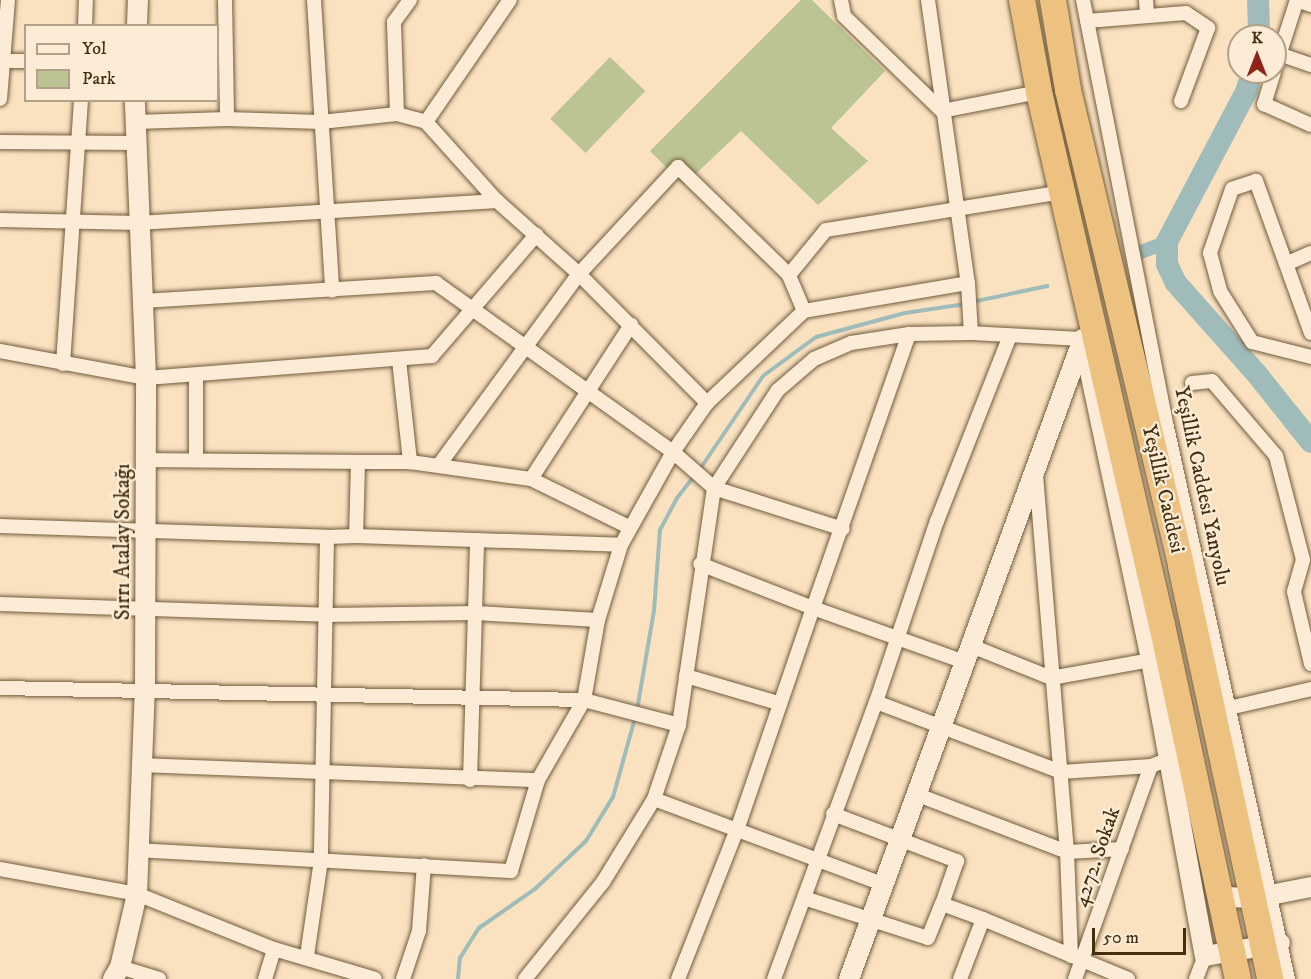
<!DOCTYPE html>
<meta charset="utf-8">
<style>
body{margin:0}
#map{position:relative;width:1311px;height:979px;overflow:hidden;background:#fae2c1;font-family:"IM FELL DW Pica",serif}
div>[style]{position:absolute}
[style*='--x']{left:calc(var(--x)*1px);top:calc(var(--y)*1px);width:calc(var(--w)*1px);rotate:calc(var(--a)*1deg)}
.green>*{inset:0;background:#bcc494;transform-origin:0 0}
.stream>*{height:4px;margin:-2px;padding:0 2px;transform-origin:2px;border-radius:2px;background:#a0bcba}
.canal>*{height:14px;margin:-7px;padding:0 7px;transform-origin:7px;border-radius:7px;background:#a0bcba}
.river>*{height:22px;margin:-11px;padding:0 11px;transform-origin:11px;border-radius:11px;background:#a0bcba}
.roads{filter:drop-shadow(0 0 2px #715b3b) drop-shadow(0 0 2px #715b3b)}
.street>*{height:14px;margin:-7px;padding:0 7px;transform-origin:7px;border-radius:7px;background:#fcecd7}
.secondary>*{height:20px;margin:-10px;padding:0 10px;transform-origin:10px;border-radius:10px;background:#fcecd7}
.highway>*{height:26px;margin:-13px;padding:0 13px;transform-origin:13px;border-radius:13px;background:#edc180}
span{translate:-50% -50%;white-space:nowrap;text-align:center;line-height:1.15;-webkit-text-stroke:4.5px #fcecd7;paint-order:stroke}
.street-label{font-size:21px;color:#432e0e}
.legend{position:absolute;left:24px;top:24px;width:195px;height:78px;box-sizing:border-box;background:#fcecd7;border:2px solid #b2a087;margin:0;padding:8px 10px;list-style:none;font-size:18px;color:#432e0e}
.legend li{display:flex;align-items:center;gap:12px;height:30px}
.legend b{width:30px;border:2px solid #b2a087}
.north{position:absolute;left:1227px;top:24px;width:60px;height:60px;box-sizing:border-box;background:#fcecd7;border:2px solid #b2a087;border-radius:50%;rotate:0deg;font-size:16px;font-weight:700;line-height:24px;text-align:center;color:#432e0e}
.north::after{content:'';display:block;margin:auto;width:21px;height:27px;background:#8f2418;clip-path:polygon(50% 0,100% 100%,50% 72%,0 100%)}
.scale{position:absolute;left:1092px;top:928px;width:94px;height:27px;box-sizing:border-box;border:3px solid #432e0e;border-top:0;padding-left:8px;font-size:18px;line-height:21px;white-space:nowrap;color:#432e0e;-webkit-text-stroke:4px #fcecd7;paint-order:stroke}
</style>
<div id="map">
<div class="green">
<div style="clip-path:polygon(801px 0,812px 0,885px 71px,831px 128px,868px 161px,818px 205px,741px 131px,684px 185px,650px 151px)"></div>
<div style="left:610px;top:57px;width:49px;height:86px;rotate:44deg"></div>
</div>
<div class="stream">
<div style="--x:972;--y:302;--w:77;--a:-12"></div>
<div style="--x:700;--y:469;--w:112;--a:-55.9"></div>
<div style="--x:763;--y:376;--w:66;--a:-36.3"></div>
<div style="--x:816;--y:337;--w:92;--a:-15.1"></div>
<div style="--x:905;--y:313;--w:61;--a:-8.5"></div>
<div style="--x:637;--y:710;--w:100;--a:-80.3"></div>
<div style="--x:654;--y:611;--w:81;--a:-85.8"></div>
<div style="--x:660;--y:530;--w:36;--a:-62"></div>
<div style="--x:677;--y:498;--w:29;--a:-52"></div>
<div style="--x:458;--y:979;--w:21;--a:-85"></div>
<div style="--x:460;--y:958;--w:36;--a:-58"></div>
<div style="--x:479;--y:928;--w:68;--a:-34.9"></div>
<div style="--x:535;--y:889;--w:70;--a:-43.3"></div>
<div style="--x:586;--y:841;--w:52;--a:-58.5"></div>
<div style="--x:613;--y:797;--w:82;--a:-74.4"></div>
</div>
<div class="canal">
<div style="--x:1141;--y:252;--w:28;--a:-21"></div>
</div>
<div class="river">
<div style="--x:1258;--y:0;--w:36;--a:88"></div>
<div style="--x:1252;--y:72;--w:19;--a:106"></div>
<div style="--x:1247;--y:90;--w:172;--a:117.8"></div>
<div style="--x:1167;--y:242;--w:22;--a:90"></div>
<div style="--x:1167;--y:264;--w:21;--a:65"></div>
<div style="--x:1176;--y:283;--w:120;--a:48.4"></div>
<div style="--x:1256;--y:373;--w:88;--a:51.4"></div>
</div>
<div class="roads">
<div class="street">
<div style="--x:225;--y:0;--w:119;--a:89"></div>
<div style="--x:314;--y:0;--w:291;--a:86.4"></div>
<div style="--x:841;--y:0;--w:16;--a:79"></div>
<div style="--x:844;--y:16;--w:136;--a:44.1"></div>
<div style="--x:942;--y:111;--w:99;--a:-11.1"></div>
<div style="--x:928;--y:0;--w:286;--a:82"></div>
<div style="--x:968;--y:283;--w:50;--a:86.6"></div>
<div style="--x:1083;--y:0;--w:435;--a:78.9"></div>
<div style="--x:1167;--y:427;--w:565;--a:77.64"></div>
<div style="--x:1146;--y:0;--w:16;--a:86"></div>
<div style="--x:1087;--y:21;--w:99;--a:-4.6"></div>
<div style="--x:1186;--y:13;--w:27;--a:34"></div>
<div style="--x:1208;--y:28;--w:78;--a:110.3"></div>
<div style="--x:85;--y:26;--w:26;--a:-88"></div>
<div style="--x:1279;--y:54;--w:34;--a:19"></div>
<div style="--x:0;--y:61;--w:26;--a:0"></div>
<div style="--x:1275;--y:68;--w:71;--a:-72.1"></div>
<div style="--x:1297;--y:0;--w:15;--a:20"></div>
<div style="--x:1274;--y:72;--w:34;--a:107"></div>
<div style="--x:1264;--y:104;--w:51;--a:24.1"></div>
<div style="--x:0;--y:99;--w:99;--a:-85.4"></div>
<div style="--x:397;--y:114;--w:92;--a:-91.9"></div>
<div style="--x:394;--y:22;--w:27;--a:-54"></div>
<div style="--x:135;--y:122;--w:92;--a:-1.9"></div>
<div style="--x:227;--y:119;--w:94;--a:1.8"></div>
<div style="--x:321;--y:122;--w:76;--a:-6"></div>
<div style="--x:397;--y:114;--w:30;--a:15"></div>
<div style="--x:426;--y:122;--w:106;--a:48.1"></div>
<div style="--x:426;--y:122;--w:148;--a:-55.5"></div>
<div style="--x:0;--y:142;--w:134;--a:0.4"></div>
<div style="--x:0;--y:220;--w:138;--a:1.2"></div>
<div style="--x:138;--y:223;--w:360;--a:-3.5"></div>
<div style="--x:497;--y:201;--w:110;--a:41.7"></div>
<div style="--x:579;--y:274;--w:182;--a:45.2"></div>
<div style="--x:707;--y:403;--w:60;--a:124.8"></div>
<div style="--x:673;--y:452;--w:107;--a:119.2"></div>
<div style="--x:621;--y:545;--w:78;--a:107"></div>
<div style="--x:598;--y:620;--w:81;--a:99.9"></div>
<div style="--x:584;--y:700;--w:92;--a:119.9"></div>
<div style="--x:538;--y:780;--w:95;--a:106.5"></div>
<div style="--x:511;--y:871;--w:373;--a:-176.8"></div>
<div style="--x:1286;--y:264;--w:27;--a:-24"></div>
<div style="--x:142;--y:301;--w:295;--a:-3.5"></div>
<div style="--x:436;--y:283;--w:291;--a:35.5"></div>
<div style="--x:673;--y:452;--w:55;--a:41.3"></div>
<div style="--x:714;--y:488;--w:135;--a:17.6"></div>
<div style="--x:804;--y:311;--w:39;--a:-113"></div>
<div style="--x:789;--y:275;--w:58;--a:-50.6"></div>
<div style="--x:826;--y:230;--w:240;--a:-9.1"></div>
<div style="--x:1311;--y:333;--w:162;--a:-109.9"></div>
<div style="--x:1256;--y:181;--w:25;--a:162"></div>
<div style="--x:1232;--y:189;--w:68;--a:109"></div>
<div style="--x:1210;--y:253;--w:39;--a:75"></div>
<div style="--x:1220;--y:291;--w:60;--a:57.9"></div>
<div style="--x:1252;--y:342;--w:61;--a:14.3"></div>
<div style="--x:909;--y:334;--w:290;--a:109.3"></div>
<div style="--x:813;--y:608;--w:158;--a:19.6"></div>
<div style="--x:0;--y:351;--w:148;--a:10.5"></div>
<div style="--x:146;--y:378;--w:287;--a:-4.4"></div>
<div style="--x:432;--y:356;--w:160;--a:-49.3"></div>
<div style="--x:399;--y:360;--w:103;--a:83.8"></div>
<div style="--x:63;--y:364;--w:265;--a:-86.1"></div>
<div style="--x:196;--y:377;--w:82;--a:90"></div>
<div style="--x:1192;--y:383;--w:20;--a:-6"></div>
<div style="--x:1212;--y:381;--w:99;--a:49.5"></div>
<div style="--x:1276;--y:456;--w:107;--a:75.4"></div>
<div style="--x:1303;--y:560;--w:33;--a:106"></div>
<div style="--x:1294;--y:592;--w:74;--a:76.7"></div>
<div style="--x:707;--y:403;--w:134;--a:-43.5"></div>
<div style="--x:804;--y:311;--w:166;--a:-9.7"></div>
<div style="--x:147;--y:460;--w:211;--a:0.5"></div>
<div style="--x:358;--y:462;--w:74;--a:91.5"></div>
<div style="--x:356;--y:536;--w:29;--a:178"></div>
<div style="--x:327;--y:537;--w:323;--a:91.1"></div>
<div style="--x:321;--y:860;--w:97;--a:98.3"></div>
<div style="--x:358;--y:462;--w:52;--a:0"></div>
<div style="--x:410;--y:462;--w:122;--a:8"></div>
<div style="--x:531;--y:479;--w:109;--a:26.1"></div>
<div style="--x:439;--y:465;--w:237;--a:-53.8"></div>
<div style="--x:579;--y:274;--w:146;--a:-47.2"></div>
<div style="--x:678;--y:167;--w:155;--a:44.2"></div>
<div style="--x:1036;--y:475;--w:378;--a:85.3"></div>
<div style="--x:1067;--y:852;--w:104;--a:87.8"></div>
<div style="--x:531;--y:479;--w:184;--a:-57"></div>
<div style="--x:0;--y:526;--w:327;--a:1.9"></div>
<div style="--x:356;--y:536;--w:265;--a:1.9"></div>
<div style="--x:0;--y:604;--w:326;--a:1.9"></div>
<div style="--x:326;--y:615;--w:150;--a:-0.8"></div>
<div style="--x:476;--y:613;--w:122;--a:3.3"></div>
<div style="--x:969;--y:645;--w:88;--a:21.9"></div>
<div style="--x:1051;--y:678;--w:102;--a:-10.2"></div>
<div style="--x:686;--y:676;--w:96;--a:16.4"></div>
<div style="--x:0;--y:688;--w:584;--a:1.18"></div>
<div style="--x:584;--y:700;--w:98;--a:14.7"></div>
<div style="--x:876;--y:702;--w:198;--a:20.7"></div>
<div style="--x:1061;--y:772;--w:90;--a:-3.8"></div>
<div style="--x:1229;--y:708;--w:84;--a:-13"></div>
<div style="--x:140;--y:765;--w:398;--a:2.2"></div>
<div style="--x:470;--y:780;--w:240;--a:-88.3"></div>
<div style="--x:918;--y:795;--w:160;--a:20.9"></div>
<div style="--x:1067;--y:852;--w:55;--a:-3.1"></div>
<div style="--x:654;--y:799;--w:243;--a:20.4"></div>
<div style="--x:833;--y:814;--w:133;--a:20.8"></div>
<div style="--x:957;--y:861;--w:46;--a:109.2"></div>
<div style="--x:942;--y:904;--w:44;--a:20.1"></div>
<div style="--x:983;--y:919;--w:64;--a:111"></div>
<div style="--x:0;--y:869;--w:139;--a:10.3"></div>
<div style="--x:137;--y:894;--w:148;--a:21.9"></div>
<div style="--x:274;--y:949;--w:105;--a:16.5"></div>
<div style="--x:804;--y:898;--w:130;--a:17.9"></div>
<div style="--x:928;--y:938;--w:37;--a:-68"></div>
<div style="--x:983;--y:919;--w:157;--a:22.5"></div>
<div style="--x:120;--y:967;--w:41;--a:17.1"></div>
<div style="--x:265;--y:979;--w:31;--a:-73"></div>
<div style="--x:403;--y:979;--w:51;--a:-71.6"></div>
<div style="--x:419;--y:931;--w:66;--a:-85.7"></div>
<div style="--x:525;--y:979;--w:124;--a:-51.2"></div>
<div style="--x:603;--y:882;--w:97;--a:-58.4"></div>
<div style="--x:654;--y:799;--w:78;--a:-71.3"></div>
<div style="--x:679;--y:725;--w:240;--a:-81.6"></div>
<div style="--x:714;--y:488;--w:117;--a:-56.9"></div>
<div style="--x:778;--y:390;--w:48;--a:-40.7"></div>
<div style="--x:814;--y:359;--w:40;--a:-23.4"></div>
<div style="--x:851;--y:343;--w:59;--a:-8.8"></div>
<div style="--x:909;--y:334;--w:62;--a:-0.9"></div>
<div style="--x:971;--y:333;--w:112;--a:3.1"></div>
<div style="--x:678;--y:979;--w:163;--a:-68.5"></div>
<div style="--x:738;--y:827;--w:231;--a:-71.1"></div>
<div style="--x:813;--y:608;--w:121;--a:-158.7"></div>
<div style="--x:774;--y:979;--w:295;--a:-69.8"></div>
<div style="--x:876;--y:702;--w:191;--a:-71.4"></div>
<div style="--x:937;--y:521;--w:199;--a:-68.5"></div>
<div style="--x:1075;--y:979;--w:226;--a:-70.4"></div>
<div style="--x:1151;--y:766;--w:9;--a:-21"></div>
<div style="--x:1196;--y:979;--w:25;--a:-69"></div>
</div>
<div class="secondary">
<div style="--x:137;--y:26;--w:26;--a:-88"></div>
<div style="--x:1083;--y:339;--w:328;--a:78"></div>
<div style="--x:1151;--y:660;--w:301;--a:79.7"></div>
<div style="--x:1205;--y:956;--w:76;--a:-9.8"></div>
<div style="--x:1223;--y:897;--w:32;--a:2"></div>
<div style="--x:1255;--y:898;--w:57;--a:-11.1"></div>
<div style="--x:113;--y:979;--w:14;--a:-60"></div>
<div style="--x:120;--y:967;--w:75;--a:-76.9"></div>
<div style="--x:137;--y:894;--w:204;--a:-87.8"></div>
<div style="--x:145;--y:690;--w:312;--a:-89.8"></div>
<div style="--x:146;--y:378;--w:278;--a:-92.3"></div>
<div style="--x:849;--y:979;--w:681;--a:-69.92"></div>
</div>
<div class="highway">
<div style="--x:1022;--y:0;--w:94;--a:79.5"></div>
<div style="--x:1039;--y:92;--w:547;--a:77.01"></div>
<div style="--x:1162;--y:625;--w:362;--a:77.9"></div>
<div style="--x:1053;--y:0;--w:91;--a:80.5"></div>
<div style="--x:1068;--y:90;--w:489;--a:76.6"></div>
<div style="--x:1181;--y:566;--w:422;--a:77.8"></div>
</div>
</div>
<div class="street-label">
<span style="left:1202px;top:486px;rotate:78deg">Yeşillik Caddesi Yanyolu</span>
<span style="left:1163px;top:489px;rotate:77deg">Yeşillik Caddesi</span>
<span style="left:123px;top:542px;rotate:-90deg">Sırrı Atalay Sokağı</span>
<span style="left:1097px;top:857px;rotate:-71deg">4272. Sokak</span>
</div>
<ul class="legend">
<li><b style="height:8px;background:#fcecd7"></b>Yol</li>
<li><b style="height:16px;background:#bcc494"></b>Park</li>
</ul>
<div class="north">K</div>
<div class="scale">50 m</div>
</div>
